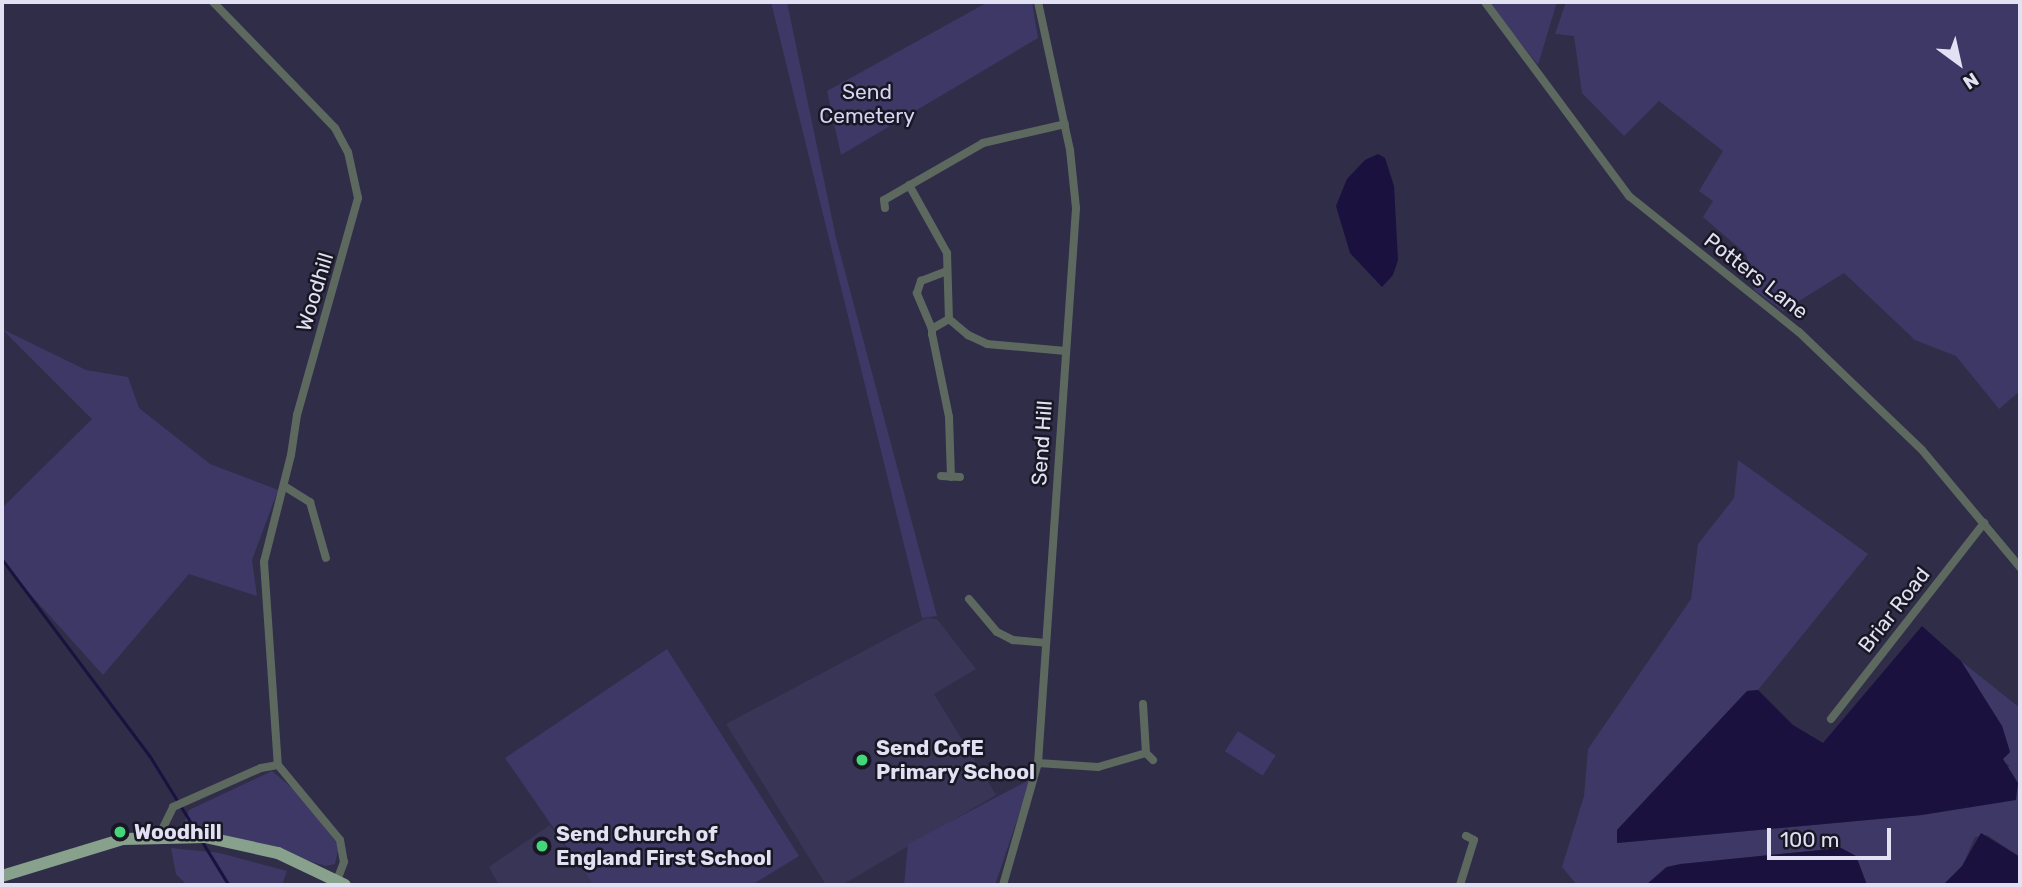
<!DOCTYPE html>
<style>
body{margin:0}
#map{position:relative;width:2022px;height:887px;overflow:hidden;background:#2f2d48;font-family:Rubik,sans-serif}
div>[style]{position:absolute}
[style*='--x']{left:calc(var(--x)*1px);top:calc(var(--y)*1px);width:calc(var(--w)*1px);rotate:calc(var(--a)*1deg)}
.built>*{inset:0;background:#383557}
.green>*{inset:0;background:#3d3866;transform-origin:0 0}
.water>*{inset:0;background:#1b113f}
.stream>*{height:2.5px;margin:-1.25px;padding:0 1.25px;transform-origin:1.25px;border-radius:1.25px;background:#1b113f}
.street>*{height:8px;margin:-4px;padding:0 4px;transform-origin:4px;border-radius:4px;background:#5d695f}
.primary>*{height:12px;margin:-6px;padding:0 6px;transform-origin:6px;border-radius:6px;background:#87a18c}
.dots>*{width:19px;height:19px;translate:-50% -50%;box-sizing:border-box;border:4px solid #181723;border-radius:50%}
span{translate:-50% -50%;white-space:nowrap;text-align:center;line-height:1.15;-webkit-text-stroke:5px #181723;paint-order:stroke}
.park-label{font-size:21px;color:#d5d3f4}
.street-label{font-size:21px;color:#e2e1f3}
.poi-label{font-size:21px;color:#e2e1f3;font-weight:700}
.left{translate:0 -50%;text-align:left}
.frame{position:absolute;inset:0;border:4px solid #e2e1f3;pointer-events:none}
.north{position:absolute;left:1924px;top:28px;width:70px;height:70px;-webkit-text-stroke:5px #181723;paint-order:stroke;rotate:147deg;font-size:19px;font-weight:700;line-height:28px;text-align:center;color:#e2e1f3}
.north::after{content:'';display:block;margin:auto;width:24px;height:32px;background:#e2e1f3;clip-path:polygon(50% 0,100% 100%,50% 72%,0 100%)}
.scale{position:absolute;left:1767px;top:828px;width:124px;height:32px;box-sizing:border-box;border:4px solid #e2e1f3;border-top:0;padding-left:9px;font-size:21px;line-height:24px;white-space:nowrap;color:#e2e1f3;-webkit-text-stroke:5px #181723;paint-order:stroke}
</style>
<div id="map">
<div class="built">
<div style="clip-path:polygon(926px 618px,937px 619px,976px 669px,934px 694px,996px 795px,842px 885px,826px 885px,726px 724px)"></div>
<div style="clip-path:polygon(550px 825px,593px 885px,499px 885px,489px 867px)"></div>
</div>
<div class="green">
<div style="clip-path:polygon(771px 2px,787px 2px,836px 238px,937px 616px,922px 618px)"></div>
<div style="clip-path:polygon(988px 2px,1032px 2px,1038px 38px,841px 155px,827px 91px)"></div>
<div style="clip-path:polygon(1488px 2px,1557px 2px,1538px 65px,1489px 3px)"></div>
<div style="clip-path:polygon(1566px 2px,2020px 2px,2020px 391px,1999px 409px,1956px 356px,1915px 340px,1844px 273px,1783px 311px,1754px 290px,1746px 254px,1703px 217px,1713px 201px,1699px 191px,1723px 151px,1659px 101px,1624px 136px,1582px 93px,1574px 36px,1555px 34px)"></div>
<div style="clip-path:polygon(2px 329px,86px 370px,128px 377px,139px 408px,210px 464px,278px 490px,252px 560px,257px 596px,189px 574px,103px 675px,2px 563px,2px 508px,92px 419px)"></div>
<div style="clip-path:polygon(1738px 460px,1868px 554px,1758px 690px,1747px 691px,1617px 830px,1617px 843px,1922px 815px,2010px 766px,2002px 760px,2010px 752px,2002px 726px,1961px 661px,2020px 708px,2020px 857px,1987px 835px,1975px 837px,1962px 867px,1943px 885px,1867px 885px,1856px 856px,1841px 848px,1681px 864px,1666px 867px,1646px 885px,1577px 885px,1562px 867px,1584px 796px,1588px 749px,1691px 599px,1698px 544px,1734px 498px)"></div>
<div style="clip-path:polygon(667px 649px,799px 856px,752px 885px,593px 885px,505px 758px)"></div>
<div style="left:1238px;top:731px;width:45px;height:24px;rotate:33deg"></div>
<div style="clip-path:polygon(272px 771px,297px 792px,339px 846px,335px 864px,326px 866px,204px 831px,182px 829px,189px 810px)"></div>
<div style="clip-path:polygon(1031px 779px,995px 885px,904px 885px,908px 844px)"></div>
<div style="clip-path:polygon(171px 848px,220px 853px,287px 871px,282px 885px,187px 885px,176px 874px)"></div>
</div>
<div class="water">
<div style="clip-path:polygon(1378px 154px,1385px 158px,1394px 186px,1398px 260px,1393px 275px,1382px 287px,1350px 253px,1336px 206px,1347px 179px,1365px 160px)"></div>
<div style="clip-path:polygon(1922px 626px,1961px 661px,2002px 726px,2010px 752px,2003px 759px,2018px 783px,2016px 800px,1922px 815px,1617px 843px,1617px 830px,1747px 691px,1758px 690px,1793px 725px,1823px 743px)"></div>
<div style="clip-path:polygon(1981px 833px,2020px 857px,2020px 885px,1943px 885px,1962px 866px)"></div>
<div style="clip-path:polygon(1841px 848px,1856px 856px,1867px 885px,1646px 885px,1667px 867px,1681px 864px)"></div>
</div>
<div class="stream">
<div style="--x:2;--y:559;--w:246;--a:53.1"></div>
<div style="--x:150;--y:756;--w:89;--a:58.3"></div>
<div style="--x:202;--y:841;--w:52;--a:58.5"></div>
</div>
<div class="street">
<div style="--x:213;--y:2;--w:175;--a:45.9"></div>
<div style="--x:335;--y:128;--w:27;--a:62"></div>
<div style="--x:348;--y:152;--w:47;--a:77.7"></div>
<div style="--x:358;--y:198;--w:225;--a:105.7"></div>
<div style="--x:297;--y:415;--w:40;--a:98.5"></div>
<div style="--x:291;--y:455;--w:110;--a:104.2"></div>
<div style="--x:264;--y:562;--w:203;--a:86.1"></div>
<div style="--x:1485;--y:2;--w:242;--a:53.4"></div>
<div style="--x:1629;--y:196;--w:218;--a:38.7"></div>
<div style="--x:1799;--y:332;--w:170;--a:43.8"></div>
<div style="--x:1922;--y:450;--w:153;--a:50.1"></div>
<div style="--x:909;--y:185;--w:78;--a:60.8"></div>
<div style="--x:947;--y:253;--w:66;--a:88.3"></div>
<div style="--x:949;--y:319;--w:20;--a:150"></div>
<div style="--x:932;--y:329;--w:5;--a:90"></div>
<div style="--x:932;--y:334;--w:85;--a:78.4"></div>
<div style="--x:949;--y:417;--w:60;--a:88.1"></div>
<div style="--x:885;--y:208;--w:8;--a:-97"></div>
<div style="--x:884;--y:200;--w:114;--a:-29.9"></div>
<div style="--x:983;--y:143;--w:84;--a:-13"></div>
<div style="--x:949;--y:319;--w:25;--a:40"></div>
<div style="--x:968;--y:335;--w:21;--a:25"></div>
<div style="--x:987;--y:344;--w:79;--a:5.1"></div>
<div style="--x:932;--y:329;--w:39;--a:-113"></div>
<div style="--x:917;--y:293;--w:13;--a:-72"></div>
<div style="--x:921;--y:281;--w:28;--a:-21"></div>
<div style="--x:941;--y:476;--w:19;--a:3"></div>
<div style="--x:284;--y:486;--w:31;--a:32"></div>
<div style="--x:310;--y:502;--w:58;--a:74.1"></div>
<div style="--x:969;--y:599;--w:43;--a:49.7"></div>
<div style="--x:997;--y:632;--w:18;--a:27"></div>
<div style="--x:1013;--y:640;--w:33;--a:5"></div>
<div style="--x:1143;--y:704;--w:49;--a:86.5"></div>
<div style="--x:1831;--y:719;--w:249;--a:-52"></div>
<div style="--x:1038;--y:763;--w:60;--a:3.8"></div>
<div style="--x:1098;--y:767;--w:50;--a:-16.3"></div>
<div style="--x:1146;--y:753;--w:10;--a:45"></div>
<div style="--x:278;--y:765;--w:97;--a:50.4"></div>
<div style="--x:340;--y:840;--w:22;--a:80"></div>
<div style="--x:344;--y:862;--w:19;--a:111"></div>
<div style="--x:159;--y:836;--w:32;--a:-64"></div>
<div style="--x:173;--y:807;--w:96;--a:-23.9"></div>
<div style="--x:261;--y:768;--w:17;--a:-10"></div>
<div style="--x:1003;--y:885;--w:127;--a:-74"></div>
<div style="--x:1038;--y:763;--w:556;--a:-86.08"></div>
<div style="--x:1076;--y:208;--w:58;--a:-95.9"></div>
<div style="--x:1070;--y:150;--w:151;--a:-102.2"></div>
<div style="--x:1460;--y:885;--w:47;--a:-72.7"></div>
<div style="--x:1474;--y:840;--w:9;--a:-153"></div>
</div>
<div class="primary">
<div style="--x:2;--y:876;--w:127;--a:-17"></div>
<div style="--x:123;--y:839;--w:82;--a:-1.4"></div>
<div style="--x:205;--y:837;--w:75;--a:12.4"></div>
<div style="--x:278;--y:853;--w:74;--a:25.5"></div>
</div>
<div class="dots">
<div style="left:862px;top:760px;background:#44d77a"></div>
<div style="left:120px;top:832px;background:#44d77a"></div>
<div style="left:542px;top:846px;background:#44d77a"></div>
</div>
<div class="park-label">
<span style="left:867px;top:104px">Send<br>Cemetery</span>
</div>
<div class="street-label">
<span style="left:1756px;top:276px;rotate:38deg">Potters Lane</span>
<span style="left:315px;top:292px;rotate:-73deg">Woodhill</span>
<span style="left:1042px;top:443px;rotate:-86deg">Send Hill</span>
<span style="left:1894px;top:610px;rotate:-52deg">Briar Road</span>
</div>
<div class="poi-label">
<span class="left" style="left:876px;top:760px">Send CofE<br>Primary School</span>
<span class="left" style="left:134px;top:832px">Woodhill</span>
<span class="left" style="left:556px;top:846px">Send Church of<br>England First School</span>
</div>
<div class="frame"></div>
<div class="north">N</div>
<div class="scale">100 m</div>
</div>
